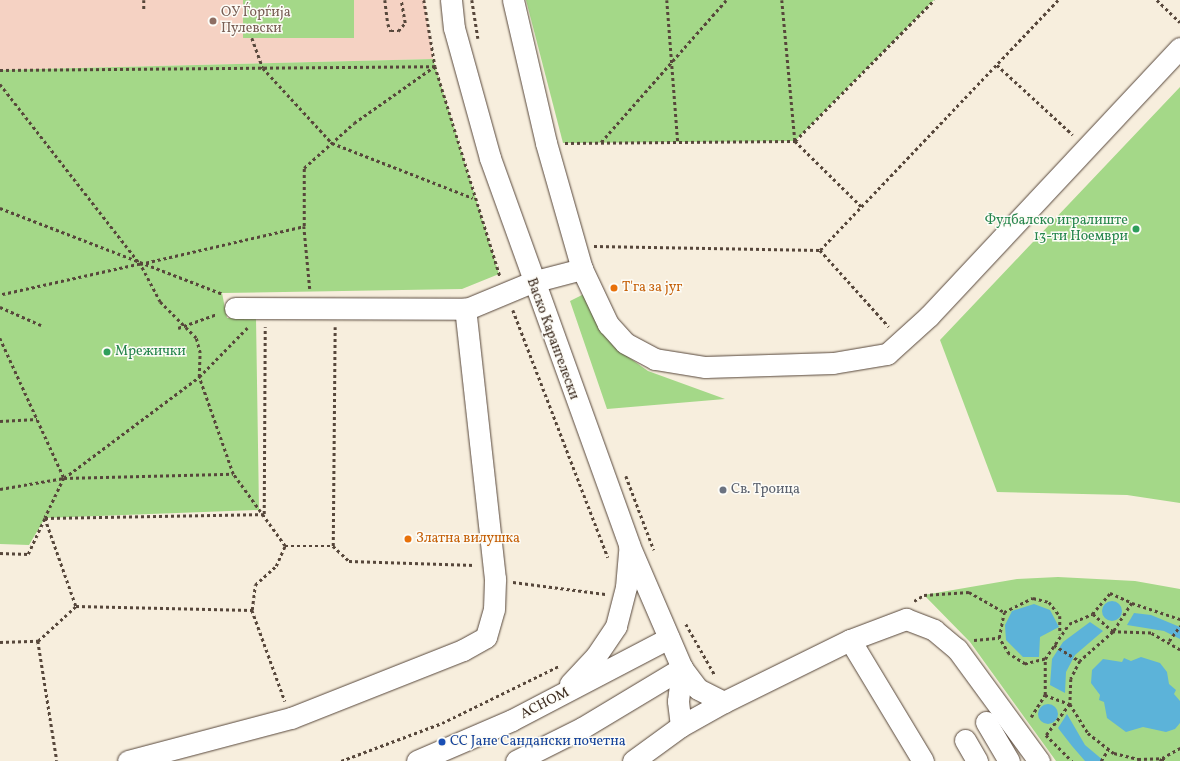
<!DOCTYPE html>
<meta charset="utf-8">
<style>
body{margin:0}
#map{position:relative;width:1180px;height:761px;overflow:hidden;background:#f7eedd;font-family:Vollkorn,serif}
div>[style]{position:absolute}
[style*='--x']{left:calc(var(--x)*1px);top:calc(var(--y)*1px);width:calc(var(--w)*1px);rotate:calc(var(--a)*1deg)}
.built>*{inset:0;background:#f5d2c3}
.green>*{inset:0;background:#a4d888;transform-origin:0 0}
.water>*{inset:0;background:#5cb3d9}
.round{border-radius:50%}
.path>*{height:2.5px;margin-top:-1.25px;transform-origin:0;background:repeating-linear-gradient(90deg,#57473b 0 3px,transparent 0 6px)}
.roads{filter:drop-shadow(0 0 1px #57473b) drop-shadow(0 0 1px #57473b)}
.minor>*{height:21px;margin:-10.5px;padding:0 10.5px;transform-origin:10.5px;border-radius:10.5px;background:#fff}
.dots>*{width:11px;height:11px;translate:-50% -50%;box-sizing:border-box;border:2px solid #fdfcf7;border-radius:50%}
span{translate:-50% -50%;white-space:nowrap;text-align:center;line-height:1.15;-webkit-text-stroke:3px #fdfcf7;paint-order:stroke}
.education-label{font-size:14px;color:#785e54}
.left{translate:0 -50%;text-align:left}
.leisure-label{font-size:14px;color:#27864d}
.right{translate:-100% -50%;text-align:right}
.food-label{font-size:14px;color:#c56008}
.street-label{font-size:14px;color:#3b2a1e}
.worship-label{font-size:14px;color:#5b616d}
.transit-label{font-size:14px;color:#164399}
</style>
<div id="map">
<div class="built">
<div style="clip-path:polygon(0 0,424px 0,433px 59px,0 70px)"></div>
</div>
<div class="green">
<div style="left:243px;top:0;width:111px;height:38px"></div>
<div style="clip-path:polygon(526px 0,934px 0,795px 141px,563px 143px)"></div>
<div style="clip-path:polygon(433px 59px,499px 274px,462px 289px,222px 293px,227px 318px,256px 318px,259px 510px,45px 518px,29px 545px,0 544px,0 70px)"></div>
<div style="clip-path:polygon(1180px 87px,1180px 503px,1127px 495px,997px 492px,940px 340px)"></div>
<div style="clip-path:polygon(584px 294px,614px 347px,648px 371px,725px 399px,607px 409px,570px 301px)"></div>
<div style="clip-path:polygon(1058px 577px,1135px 581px,1180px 589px,1180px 761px,1056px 761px,970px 642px,924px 595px,1017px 579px)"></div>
</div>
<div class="water">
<div class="round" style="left:1102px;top:601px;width:20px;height:20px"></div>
<div style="clip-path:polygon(1034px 604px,1050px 610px,1059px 627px,1040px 637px,1039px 657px,1023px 657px,1006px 640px,1005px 625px,1012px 611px)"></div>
<div style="clip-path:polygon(1134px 613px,1151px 615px,1180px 627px,1180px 639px,1164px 631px,1127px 625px)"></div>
<div style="clip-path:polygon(1090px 622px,1103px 631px,1075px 655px,1066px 672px,1065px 693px,1050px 685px,1052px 659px,1063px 642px)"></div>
<div style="clip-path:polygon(1141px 657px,1160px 663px,1167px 672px,1169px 684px,1176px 690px,1174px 694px,1180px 701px,1180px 723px,1175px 729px,1166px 732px,1143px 727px,1126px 732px,1107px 718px,1104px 702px,1099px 700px,1100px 695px,1091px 683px,1092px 670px,1103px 659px,1122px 662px,1124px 658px,1131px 661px)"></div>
<div class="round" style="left:1038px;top:704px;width:20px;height:20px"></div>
<div style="clip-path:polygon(1067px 714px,1085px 745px,1104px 761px,1085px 761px,1072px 746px,1058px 728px)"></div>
</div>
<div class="path">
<div style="--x:144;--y:0;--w:10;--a:90"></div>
<div style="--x:385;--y:0;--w:24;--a:83"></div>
<div style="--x:388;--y:24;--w:8;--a:67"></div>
<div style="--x:391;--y:31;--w:7;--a:0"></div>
<div style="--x:398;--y:31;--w:11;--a:-49"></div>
<div style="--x:405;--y:23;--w:23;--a:-100"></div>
<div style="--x:424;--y:0;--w:67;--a:80.5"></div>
<div style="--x:435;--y:66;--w:220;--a:72.8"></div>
<div style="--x:472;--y:0;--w:39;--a:81"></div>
<div style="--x:667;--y:0;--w:142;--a:85.6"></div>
<div style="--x:782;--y:0;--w:142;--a:84.7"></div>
<div style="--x:795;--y:141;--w:94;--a:44.6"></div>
<div style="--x:1157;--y:0;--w:32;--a:44"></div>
<div style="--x:252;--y:38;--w:32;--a:70"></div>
<div style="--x:263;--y:68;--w:102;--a:47.4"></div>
<div style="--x:332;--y:143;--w:151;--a:21.3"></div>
<div style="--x:997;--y:65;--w:103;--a:42.6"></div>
<div style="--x:0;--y:70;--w:434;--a:-0.5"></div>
<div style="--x:0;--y:84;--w:228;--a:52.1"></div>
<div style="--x:140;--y:264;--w:143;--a:167.5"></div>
<div style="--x:601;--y:142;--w:189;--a:-48.6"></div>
<div style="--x:565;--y:143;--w:230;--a:-0.5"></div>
<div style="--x:795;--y:141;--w:198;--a:-45.4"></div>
<div style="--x:0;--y:208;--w:239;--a:21.1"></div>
<div style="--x:304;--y:226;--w:63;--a:84.6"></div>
<div style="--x:594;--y:246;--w:226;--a:1"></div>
<div style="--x:820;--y:250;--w:345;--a:-46.4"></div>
<div style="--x:820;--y:250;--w:103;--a:48.1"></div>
<div style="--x:0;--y:307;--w:45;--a:23.7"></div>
<div style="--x:513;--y:310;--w:265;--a:69"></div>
<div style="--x:178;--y:328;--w:41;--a:-19.7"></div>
<div style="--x:0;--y:338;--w:154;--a:65.4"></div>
<div style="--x:64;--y:478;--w:44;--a:115.4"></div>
<div style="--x:45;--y:518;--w:93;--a:70.6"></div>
<div style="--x:0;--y:421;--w:37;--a:-3"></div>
<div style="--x:626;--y:476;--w:79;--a:69.3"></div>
<div style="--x:64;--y:478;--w:169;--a:-36.8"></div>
<div style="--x:199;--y:377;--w:69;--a:-45.6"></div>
<div style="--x:0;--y:489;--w:65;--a:-9.8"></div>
<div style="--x:64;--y:478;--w:169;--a:-1.4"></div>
<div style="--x:285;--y:546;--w:89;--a:-125.8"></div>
<div style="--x:233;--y:474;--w:103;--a:-109.3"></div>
<div style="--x:199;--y:377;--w:24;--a:-88"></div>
<div style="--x:200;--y:353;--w:16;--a:-105"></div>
<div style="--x:196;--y:338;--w:51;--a:-135"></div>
<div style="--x:160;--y:302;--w:43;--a:-117.8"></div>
<div style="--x:140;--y:264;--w:168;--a:-13"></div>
<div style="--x:304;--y:226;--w:58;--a:-90"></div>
<div style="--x:304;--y:168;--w:67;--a:-42"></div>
<div style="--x:354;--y:123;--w:99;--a:-35.1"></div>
<div style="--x:333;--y:546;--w:22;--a:43"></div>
<div style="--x:349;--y:561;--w:126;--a:1.8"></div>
<div style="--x:0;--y:553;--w:28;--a:2"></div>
<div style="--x:28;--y:554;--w:40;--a:-65"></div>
<div style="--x:45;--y:518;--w:219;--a:-1"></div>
<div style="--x:264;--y:514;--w:187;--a:-89.7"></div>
<div style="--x:513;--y:582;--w:93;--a:7.4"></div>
<div style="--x:1110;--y:593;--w:24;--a:24"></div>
<div style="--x:1132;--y:603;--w:35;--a:123"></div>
<div style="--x:1113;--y:632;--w:28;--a:-139"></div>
<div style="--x:1092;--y:614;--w:28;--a:-49"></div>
<div style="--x:914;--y:601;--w:12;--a:-31"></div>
<div style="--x:924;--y:595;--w:45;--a:-3.8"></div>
<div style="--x:969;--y:592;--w:40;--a:29.7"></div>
<div style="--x:1132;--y:603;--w:51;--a:18.4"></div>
<div style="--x:252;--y:610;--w:97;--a:70.1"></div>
<div style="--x:686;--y:624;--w:59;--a:60.4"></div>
<div style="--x:974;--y:640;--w:25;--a:-5"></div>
<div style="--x:38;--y:641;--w:121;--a:81"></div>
<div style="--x:1169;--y:641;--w:19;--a:-54"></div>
<div style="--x:0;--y:642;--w:38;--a:-2"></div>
<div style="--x:38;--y:641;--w:52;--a:-42.6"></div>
<div style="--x:76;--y:606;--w:176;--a:1.3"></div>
<div style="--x:252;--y:610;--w:25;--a:-83"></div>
<div style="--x:255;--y:585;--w:28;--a:-42"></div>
<div style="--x:276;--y:566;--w:22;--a:-66"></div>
<div style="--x:285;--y:546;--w:48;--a:0"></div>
<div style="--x:333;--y:546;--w:219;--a:-89.5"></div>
<div style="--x:1054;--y:645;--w:31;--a:32"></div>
<div style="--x:1180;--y:650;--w:34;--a:-150"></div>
<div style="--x:1151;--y:633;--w:38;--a:-178"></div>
<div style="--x:1113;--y:632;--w:44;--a:138.7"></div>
<div style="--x:1080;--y:661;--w:20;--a:117"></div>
<div style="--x:1071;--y:679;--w:25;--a:92"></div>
<div style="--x:1070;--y:704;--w:34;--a:58"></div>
<div style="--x:1088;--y:733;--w:33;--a:38"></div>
<div style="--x:1114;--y:753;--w:25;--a:14"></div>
<div style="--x:1138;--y:759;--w:24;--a:-2"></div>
<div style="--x:1162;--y:758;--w:21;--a:-29"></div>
<div style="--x:1045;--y:659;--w:21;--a:166"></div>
<div style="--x:1025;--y:664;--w:19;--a:-148"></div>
<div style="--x:1009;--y:654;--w:19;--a:-122"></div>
<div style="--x:999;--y:638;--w:26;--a:-79"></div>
<div style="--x:1004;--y:612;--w:32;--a:-26"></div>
<div style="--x:1033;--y:598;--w:16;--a:14"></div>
<div style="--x:1049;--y:602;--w:18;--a:52"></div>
<div style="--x:1060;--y:616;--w:18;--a:90"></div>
<div style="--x:1045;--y:695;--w:27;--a:20"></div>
<div style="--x:1070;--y:704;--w:39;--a:127"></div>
<div style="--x:1031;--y:717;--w:26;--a:-58"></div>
<div style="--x:1045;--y:695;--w:36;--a:-90"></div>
<div style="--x:1045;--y:659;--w:42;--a:-55.6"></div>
<div style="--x:1069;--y:624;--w:25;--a:-23"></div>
<div style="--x:1046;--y:735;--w:37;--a:45"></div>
<div style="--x:341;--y:761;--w:108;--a:-20.6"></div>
<div style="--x:442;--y:723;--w:130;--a:-26"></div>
<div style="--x:1101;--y:761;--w:13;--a:-58"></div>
<div style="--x:1160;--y:761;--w:4;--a:-56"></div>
<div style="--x:1162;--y:758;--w:5;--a:37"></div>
</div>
<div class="roads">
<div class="minor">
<div style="--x:451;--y:0;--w:28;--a:84"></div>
<div style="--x:454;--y:28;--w:135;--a:74.5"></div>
<div style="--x:490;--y:158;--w:411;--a:70.2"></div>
<div style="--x:629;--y:545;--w:134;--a:66.7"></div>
<div style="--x:682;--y:668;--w:26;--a:53"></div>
<div style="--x:698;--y:689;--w:29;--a:27"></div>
<div style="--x:513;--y:0;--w:147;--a:77"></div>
<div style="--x:546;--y:143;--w:131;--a:74.1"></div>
<div style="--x:582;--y:269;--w:61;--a:64.7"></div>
<div style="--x:608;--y:324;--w:25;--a:48"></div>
<div style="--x:625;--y:343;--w:34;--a:28"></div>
<div style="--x:655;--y:359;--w:51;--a:9.1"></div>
<div style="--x:705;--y:367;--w:128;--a:-1.8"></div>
<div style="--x:833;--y:363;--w:55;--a:-9.5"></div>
<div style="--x:887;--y:354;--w:57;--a:-42.1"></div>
<div style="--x:929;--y:316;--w:367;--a:-46.9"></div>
<div style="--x:235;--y:308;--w:232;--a:0.2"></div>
<div style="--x:467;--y:309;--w:70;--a:-22.6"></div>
<div style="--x:532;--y:282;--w:52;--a:-14.6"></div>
<div style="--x:850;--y:640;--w:141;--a:58.9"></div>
<div style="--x:570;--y:684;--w:38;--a:-47"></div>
<div style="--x:596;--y:656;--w:36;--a:-56"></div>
<div style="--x:616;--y:626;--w:40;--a:-75.6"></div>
<div style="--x:626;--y:587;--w:38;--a:-85"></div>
<div style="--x:986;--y:722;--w:45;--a:59.5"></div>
<div style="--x:681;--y:726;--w:25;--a:-97"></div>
<div style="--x:678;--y:701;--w:33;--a:-83"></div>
<div style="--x:965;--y:740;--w:24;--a:60"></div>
<div style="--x:128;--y:761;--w:169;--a:-14.8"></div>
<div style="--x:291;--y:718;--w:185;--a:-21.6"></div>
<div style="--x:463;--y:650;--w:26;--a:-29"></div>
<div style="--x:486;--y:637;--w:29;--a:-74"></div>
<div style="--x:494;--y:609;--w:30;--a:-88"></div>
<div style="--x:495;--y:579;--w:272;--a:-96.3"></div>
<div style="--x:417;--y:761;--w:103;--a:-23.3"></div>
<div style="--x:512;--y:720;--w:177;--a:-27.6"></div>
<div style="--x:516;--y:761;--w:74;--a:-26.6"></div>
<div style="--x:582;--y:728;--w:117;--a:-31"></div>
<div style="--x:633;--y:761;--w:59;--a:-36.1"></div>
<div style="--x:681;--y:726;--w:49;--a:-29.2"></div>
<div style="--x:724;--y:702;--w:140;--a:-26.2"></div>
<div style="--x:850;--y:640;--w:60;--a:-20.6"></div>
<div style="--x:906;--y:619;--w:30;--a:21"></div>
<div style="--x:934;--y:630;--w:30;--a:40"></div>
<div style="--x:957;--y:649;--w:139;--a:53.8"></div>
</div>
</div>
<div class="dots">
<div style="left:213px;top:21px;background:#8d6e63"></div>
<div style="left:1136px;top:229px;background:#2e9e5b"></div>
<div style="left:614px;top:288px;background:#e8710a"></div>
<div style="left:107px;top:352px;background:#2e9e5b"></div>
<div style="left:723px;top:490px;background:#6b7280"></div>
<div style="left:408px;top:539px;background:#e8710a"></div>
<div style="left:442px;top:742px;background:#1a4fb4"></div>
</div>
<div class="education-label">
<span class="left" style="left:221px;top:21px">ОУ Ѓорѓија<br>Пулевски</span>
</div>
<div class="leisure-label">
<span class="right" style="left:1128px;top:229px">Фудбалско игралиште<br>13-ти Ноември</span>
<span class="left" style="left:115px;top:352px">Мрежички</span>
</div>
<div class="food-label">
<span class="left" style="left:622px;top:288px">Т'га за југ</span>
<span class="left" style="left:416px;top:539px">Златна вилушка</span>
</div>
<div class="street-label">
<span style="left:552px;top:339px;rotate:70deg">Васко Карангелески</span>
<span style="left:545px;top:704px;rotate:-27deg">АСНОМ</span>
</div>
<div class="worship-label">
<span class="left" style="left:731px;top:490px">Св. Троица</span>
</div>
<div class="transit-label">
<span class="left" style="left:450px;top:742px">СС Јане Сандански почетна</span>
</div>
</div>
